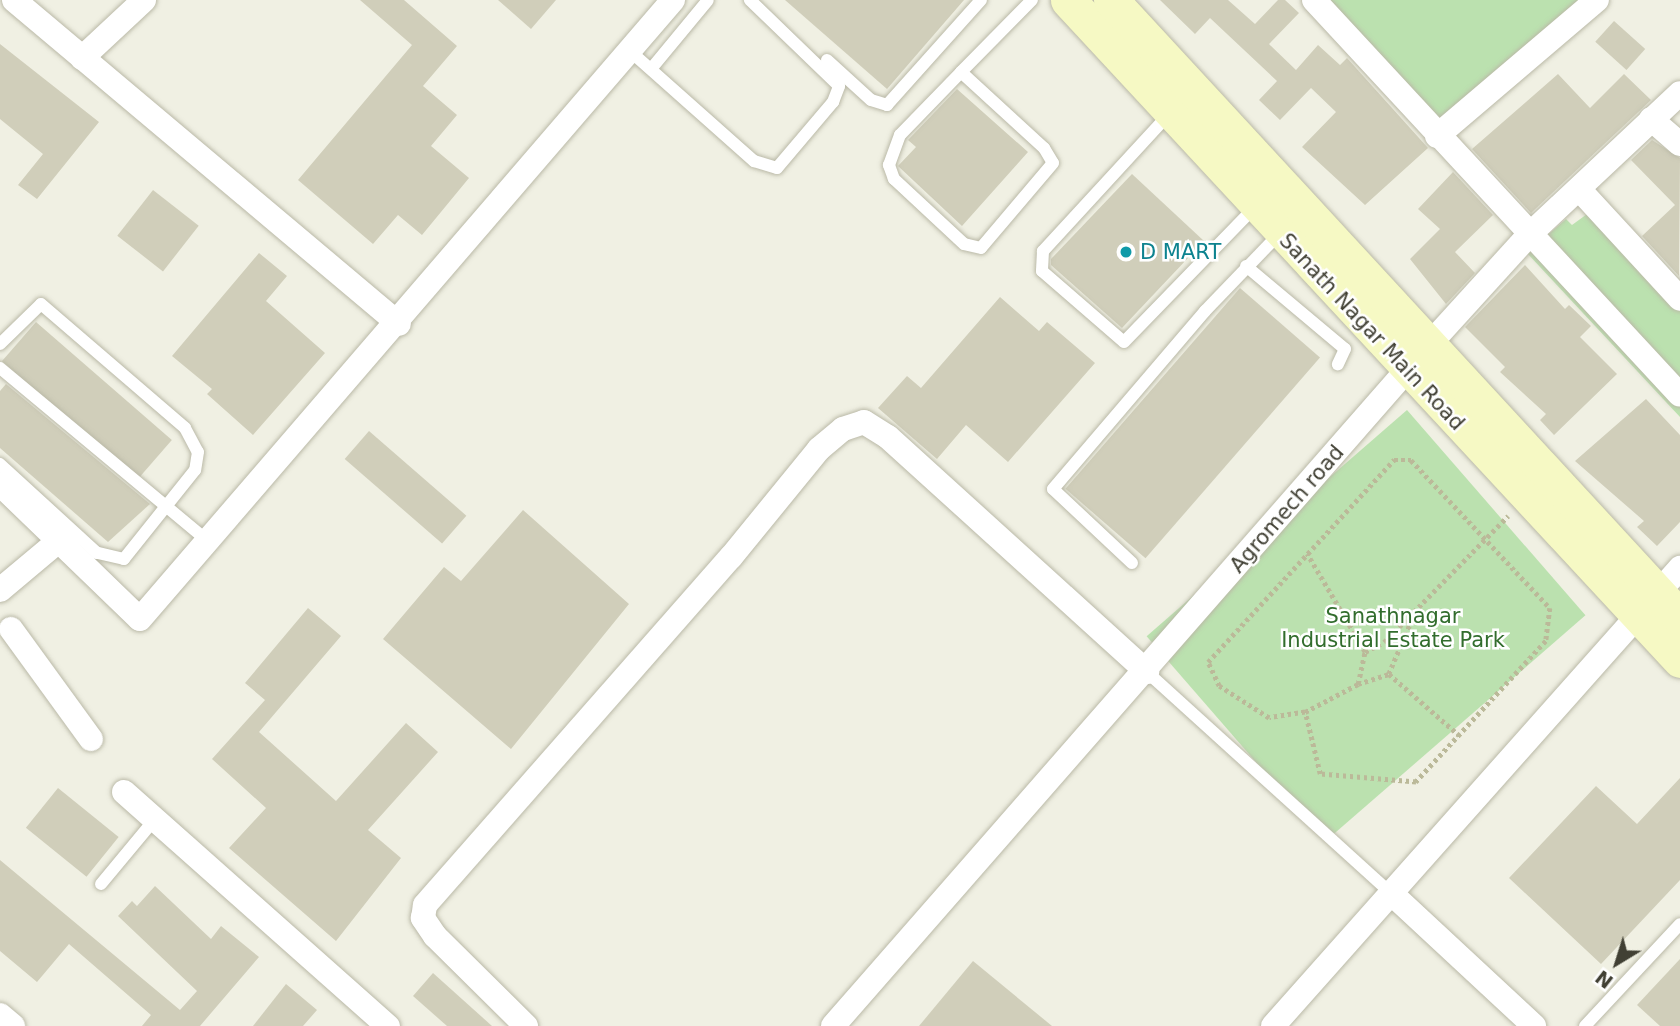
<!DOCTYPE html>
<style>
body{margin:0}
#map{position:relative;width:1680px;height:1026px;overflow:hidden;background:#f0f0e3;font-family:"DejaVu Sans",sans-serif}
div>[style]{position:absolute}
[style*='--x']{left:calc(var(--x)*1px);top:calc(var(--y)*1px);width:calc(var(--w)*1px);rotate:calc(var(--a)*1deg)}
.green>*{inset:0;background:#bbe1af;transform-origin:0 0}
.building>*{inset:0;background:#d0ceba;transform-origin:0 0}
.path>*{height:4.5px;margin-top:-2.25px;transform-origin:0;background:repeating-linear-gradient(90deg,#bbb999 0 3.5px,transparent 0 7px)}
.roads{filter:drop-shadow(0 0 2px #bab9a7) drop-shadow(0 0 2px #bab9a7)}
.lane>*{height:12px;margin:-6px;padding:0 6px;transform-origin:6px;border-radius:6px;background:#fff}
.street>*{height:24px;margin:-12px;padding:0 12px;transform-origin:12px;border-radius:12px;background:#fff}
.secondary>*{height:35px;margin:-17.5px;padding:0 17.5px;transform-origin:17.5px;border-radius:17.5px;background:#f6f9c4}
.dots>*{width:19px;height:19px;translate:-50% -50%;box-sizing:border-box;border:4px solid #fff;border-radius:50%}
span{translate:-50% -50%;white-space:nowrap;text-align:center;line-height:1.15;-webkit-text-stroke:5px #fff;paint-order:stroke}
.culture-label{font-size:21px;color:#0d838f}
.left{translate:0 -50%;text-align:left}
.street-label{font-size:21px;color:#414034}
.park-label{font-size:21px;color:#326d2d}
.north{position:absolute;left:1582px;top:928px;width:70px;height:70px;-webkit-text-stroke:5px #fff;paint-order:stroke;rotate:218deg;font-size:19px;font-weight:700;line-height:28px;text-align:center;color:#414034}
.north::after{content:'';display:block;margin:auto;width:24px;height:32px;background:#414034;clip-path:polygon(50% 0,100% 100%,50% 72%,0 100%)}
</style>
<div id="map">
<div class="green">
<div style="clip-path:polygon(1322px 0,1589px 0,1438px 128px)"></div>
<div style="clip-path:polygon(1594px 209px,1680px 303px,1680px 417px,1527px 253px,1566px 219px,1572px 225px)"></div>
<div style="left:1407px;top:410px;width:272px;height:345px;rotate:49deg"></div>
</div>
<div class="building">
<div style="clip-path:polygon(360px 0,404px 0,457px 46px,423px 86px,457px 115px,431px 146px,469px 178px,422px 235px,398px 215px,373px 244px,298px 180px,412px 45px)"></div>
<div style="clip-path:polygon(498px 0,556px 0,531px 29px)"></div>
<div style="clip-path:polygon(785px 0,964px 0,887px 89px)"></div>
<div style="clip-path:polygon(1160px 0,1228px 0,1255px 24px,1278px 0,1285px 0,1299px 13px,1269px 44px,1296px 70px,1318px 45px,1340px 65px,1347px 58px,1428px 148px,1365px 205px,1302px 147px,1336px 112px,1311px 88px,1280px 120px,1259px 100px,1277px 81px,1210px 18px,1195px 34px)"></div>
<div style="left:1614px;top:21px;width:42px;height:28px;rotate:42deg"></div>
<div style="clip-path:polygon(0 44px,99px 122px,37px 199px,18px 185px,43px 154px,0 119px)"></div>
<div style="clip-path:polygon(1558px 74px,1590px 108px,1624px 74px,1651px 100px,1531px 213px,1472px 149px)"></div>
<div style="clip-path:polygon(957px 89px,1028px 152px,962px 226px,898px 166px,916px 147px,908px 140px)"></div>
<div style="clip-path:polygon(1652px 140px,1680px 158px,1679px 276px,1642px 236px,1675px 205px,1631px 160px)"></div>
<div style="clip-path:polygon(1453px 172px,1493px 215px,1455px 252px,1475px 273px,1446px 304px,1410px 259px,1440px 229px,1418px 209px)"></div>
<div style="clip-path:polygon(1132px 174px,1204px 241px,1122px 328px,1051px 265px,1051px 259px)"></div>
<div style="left:153px;top:190px;width:58px;height:58px;rotate:38deg"></div>
<div style="clip-path:polygon(259px 253px,287px 276px,266px 301px,325px 353px,253px 435px,207px 394px,212px 389px,172px 356px)"></div>
<div style="clip-path:polygon(1525px 265px,1565px 309px,1569px 305px,1591px 326px,1580px 337px,1617px 374px,1554px 435px,1540px 420px,1546px 414px,1500px 372px,1505px 367px,1465px 327px)"></div>
<div style="left:1240px;top:288px;width:106px;height:266px;rotate:41deg"></div>
<div style="clip-path:polygon(1000px 297px,1039px 331px,1047px 322px,1095px 363px,1008px 462px,966px 425px,937px 459px,878px 408px,907px 376px,921px 388px)"></div>
<div style="left:36px;top:322px;width:180px;height:52px;rotate:41deg"></div>
<div style="clip-path:polygon(6px 384px,150px 504px,108px 542px,0 448px,0 391px)"></div>
<div style="clip-path:polygon(1646px 399px,1680px 435px,1680px 522px,1657px 546px,1637px 527px,1644px 521px,1575px 461px)"></div>
<div style="left:369px;top:431px;width:129px;height:37px;rotate:41deg"></div>
<div style="clip-path:polygon(523px 510px,629px 604px,511px 749px,383px 639px,444px 567px,461px 581px)"></div>
<div style="clip-path:polygon(308px 608px,341px 636px,259px 732px,336px 801px,406px 723px,438px 752px,368px 830px,401px 858px,336px 941px,229px 848px,266px 808px,212px 759px,265px 700px,245px 683px)"></div>
<div style="clip-path:polygon(1680px 778px,1680px 880px,1601px 964px,1509px 878px,1596px 786px,1637px 824px)"></div>
<div style="left:58px;top:788px;width:78px;height:51px;rotate:39deg"></div>
<div style="clip-path:polygon(0 860px,180px 1010px,197px 991px,118px 916px,132px 901px,137px 906px,155px 886px,211px 939px,221px 926px,259px 957px,200px 1026px,142px 1026px,151px 1015px,69px 944px,37px 982px,0 951px)"></div>
<div style="clip-path:polygon(1680px 959px,1680px 1026px,1660px 1026px,1637px 1005px)"></div>
<div style="clip-path:polygon(973px 961px,1052px 1026px,919px 1026px)"></div>
<div style="clip-path:polygon(433px 973px,492px 1026px,447px 1026px,413px 996px)"></div>
<div style="clip-path:polygon(286px 984px,317px 1010px,303px 1026px,253px 1026px)"></div>
</div>
<div class="path">
<div style="--x:1394;--y:460;--w:17;--a:0"></div>
<div style="--x:1411;--y:460;--w:203;--a:46.8"></div>
<div style="--x:1550;--y:608;--w:33;--a:97"></div>
<div style="--x:1546;--y:641;--w:192;--a:132.7"></div>
<div style="--x:1416;--y:782;--w:96;--a:-175.2"></div>
<div style="--x:1320;--y:774;--w:64;--a:-103.6"></div>
<div style="--x:1305;--y:712;--w:36;--a:171"></div>
<div style="--x:1269;--y:718;--w:59;--a:-147.4"></div>
<div style="--x:1219;--y:686;--w:26;--a:-115"></div>
<div style="--x:1208;--y:662;--w:275;--a:-47.4"></div>
<div style="--x:1415;--y:613;--w:66;--a:113.1"></div>
<div style="--x:1389;--y:674;--w:93;--a:41.1"></div>
<div style="--x:1365;--y:652;--w:21;--a:-28"></div>
<div style="--x:1384;--y:642;--w:177;--a:-45.5"></div>
<div style="--x:1358;--y:684;--w:33;--a:-18"></div>
<div style="--x:1305;--y:712;--w:60;--a:-27.8"></div>
<div style="--x:1358;--y:684;--w:33;--a:-78"></div>
<div style="--x:1365;--y:652;--w:114;--a:-120.6"></div>
</div>
<div class="roads">
<div class="lane">
<div style="--x:630;--y:51;--w:166;--a:41.6"></div>
<div style="--x:754;--y:161;--w:24;--a:17"></div>
<div style="--x:777;--y:168;--w:87;--a:-49.7"></div>
<div style="--x:833;--y:102;--w:17;--a:-69"></div>
<div style="--x:839;--y:86;--w:124;--a:-136"></div>
<div style="--x:827;--y:60;--w:59;--a:42.3"></div>
<div style="--x:871;--y:100;--w:17;--a:17"></div>
<div style="--x:887;--y:105;--w:141;--a:-48.2"></div>
<div style="--x:651;--y:69;--w:89;--a:-50.4"></div>
<div style="--x:961;--y:72;--w:113;--a:42.5"></div>
<div style="--x:1044;--y:148;--w:17;--a:59"></div>
<div style="--x:1053;--y:163;--w:111;--a:130.3"></div>
<div style="--x:981;--y:248;--w:17;--a:-167"></div>
<div style="--x:964;--y:244;--w:96;--a:-137.1"></div>
<div style="--x:894;--y:179;--w:15;--a:-110"></div>
<div style="--x:889;--y:165;--w:32;--a:-70"></div>
<div style="--x:900;--y:135;--w:88;--a:-45.9"></div>
<div style="--x:961;--y:72;--w:101;--a:-45.4"></div>
<div style="--x:1170;--y:113;--w:188;--a:132.6"></div>
<div style="--x:1043;--y:251;--w:20;--a:93"></div>
<div style="--x:1042;--y:271;--w:108;--a:40.9"></div>
<div style="--x:1124;--y:342;--w:190;--a:-45.9"></div>
<div style="--x:1246;--y:266;--w:129;--a:40"></div>
<div style="--x:1345;--y:349;--w:17;--a:115"></div>
<div style="--x:0;--y:344;--w:57;--a:-44.3"></div>
<div style="--x:41;--y:304;--w:190;--a:40.7"></div>
<div style="--x:185;--y:428;--w:27;--a:62"></div>
<div style="--x:198;--y:452;--w:18;--a:99"></div>
<div style="--x:195;--y:470;--w:114;--a:128.6"></div>
<div style="--x:124;--y:559;--w:28;--a:-167"></div>
<div style="--x:97;--y:553;--w:132;--a:-137.5"></div>
<div style="--x:0;--y:368;--w:271;--a:39.8"></div>
<div style="--x:1132;--y:563;--w:108;--a:-136.9"></div>
<div style="--x:1053;--y:489;--w:234;--a:-49.5"></div>
<div style="--x:1205;--y:311;--w:108;--a:-46.1"></div>
<div style="--x:1147;--y:672;--w:331;--a:42.2"></div>
<div style="--x:101;--y:884;--w:85;--a:-50.3"></div>
<div style="--x:1585;--y:1026;--w:139;--a:-47"></div>
</div>
<div class="street">
<div style="--x:14;--y:0;--w:503;--a:40.08"></div>
<div style="--x:1314;--y:0;--w:538;--a:47.18"></div>
<div style="--x:82;--y:58;--w:85;--a:-43.1"></div>
<div style="--x:1651;--y:119;--w:38;--a:41"></div>
<div style="--x:1437;--y:136;--w:210;--a:-40.4"></div>
<div style="--x:1579;--y:189;--w:149;--a:47.4"></div>
<div style="--x:0;--y:484;--w:194;--a:44"></div>
<div style="--x:140;--y:619;--w:817;--a:-49.27"></div>
<div style="--x:0;--y:590;--w:73;--a:-40"></div>
<div style="--x:11;--y:629;--w:136;--a:54"></div>
<div style="--x:124;--y:792;--w:353;--a:41.6"></div>
<div style="--x:1392;--y:894;--w:194;--a:42.9"></div>
<div style="--x:0;--y:1015;--w:17;--a:40"></div>
<div style="--x:526;--y:1026;--w:128;--a:-135.3"></div>
<div style="--x:435;--y:936;--w:22;--a:-124"></div>
<div style="--x:423;--y:918;--w:13;--a:-81"></div>
<div style="--x:425;--y:905;--w:463;--a:-48.7"></div>
<div style="--x:731;--y:557;--w:139;--a:-50.8"></div>
<div style="--x:819;--y:449;--w:31;--a:-40"></div>
<div style="--x:843;--y:429;--w:22;--a:-18"></div>
<div style="--x:864;--y:422;--w:28;--a:32"></div>
<div style="--x:888;--y:437;--w:350;--a:42.2"></div>
<div style="--x:833;--y:1026;--w:902;--a:-48.82"></div>
<div style="--x:1427;--y:347;--w:151;--a:-47.7"></div>
<div style="--x:1529;--y:235;--w:207;--a:-43.2"></div>
<div style="--x:1273;--y:1026;--w:613;--a:-48.37"></div>
</div>
<div class="secondary">
<div style="--x:1068;--y:0;--w:900;--a:47.16"></div>
<div style="--x:1111;--y:0;--w:839;--a:47.32"></div>
</div>
</div>
<div class="dots">
<div style="left:1126px;top:252px;background:#0f9aa8"></div>
</div>
<div class="culture-label">
<span class="left" style="left:1140px;top:252px">D MART</span>
</div>
<div class="street-label">
<span style="left:1372px;top:332px;rotate:47deg">Sanath Nagar Main Road</span>
<span style="left:1287px;top:509px;rotate:-49deg">Agromech road</span>
</div>
<div class="park-label">
<span style="left:1393px;top:628px">Sanathnagar<br>Industrial Estate Park</span>
</div>
<div class="north">N</div>
</div>
